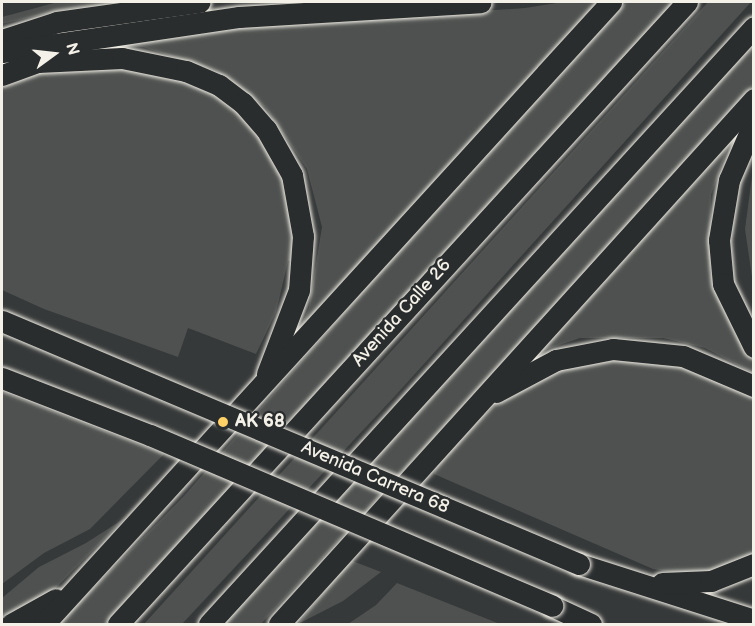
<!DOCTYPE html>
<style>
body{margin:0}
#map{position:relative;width:755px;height:626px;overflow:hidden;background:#363939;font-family:"Balsamiq Sans",sans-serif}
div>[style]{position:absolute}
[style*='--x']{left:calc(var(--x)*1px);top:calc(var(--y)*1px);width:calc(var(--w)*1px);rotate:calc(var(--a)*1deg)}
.green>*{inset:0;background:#4e514f}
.roads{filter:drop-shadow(0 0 2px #f4f1e8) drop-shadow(0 0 2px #f4f1e8)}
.primary>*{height:21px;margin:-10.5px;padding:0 10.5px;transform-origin:10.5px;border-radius:10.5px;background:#2a2d2e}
.bridges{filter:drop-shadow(0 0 2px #f4f1e8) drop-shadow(0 0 2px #f4f1e8)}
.primary-bridge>*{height:21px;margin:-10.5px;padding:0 10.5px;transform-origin:10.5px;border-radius:10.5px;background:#2a2d2e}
.dots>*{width:16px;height:16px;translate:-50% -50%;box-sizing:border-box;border:3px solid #2a2d2e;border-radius:50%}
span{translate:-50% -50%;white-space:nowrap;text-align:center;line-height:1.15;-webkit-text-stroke:4.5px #2a2d2e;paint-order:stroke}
.street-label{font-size:18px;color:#f4f1e8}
.poi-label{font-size:18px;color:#f4f1e8;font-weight:700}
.left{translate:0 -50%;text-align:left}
.frame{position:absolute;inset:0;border:3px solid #f4f1e8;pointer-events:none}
.north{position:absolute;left:24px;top:24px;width:60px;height:60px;-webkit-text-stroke:4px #2a2d2e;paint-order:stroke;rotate:75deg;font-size:16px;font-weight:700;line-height:24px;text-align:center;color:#f4f1e8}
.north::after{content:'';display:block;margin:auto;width:21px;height:27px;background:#f4f1e8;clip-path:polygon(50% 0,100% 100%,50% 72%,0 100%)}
</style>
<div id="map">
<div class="green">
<div style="clip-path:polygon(58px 2px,122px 2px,66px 9px,2px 24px,2px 17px)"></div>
<div style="clip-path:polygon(563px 2px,597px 2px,295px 337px,309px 308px,322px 227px,307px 169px,265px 107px,215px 70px,143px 47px,88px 44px,286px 24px,525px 8px)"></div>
<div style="clip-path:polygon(627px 2px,676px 2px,105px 624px,58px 624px,184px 496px,444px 198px)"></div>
<div style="clip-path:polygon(708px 2px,751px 2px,394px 397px,182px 624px,144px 624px)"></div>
<div style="clip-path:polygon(753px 40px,753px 85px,546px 316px,261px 624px,221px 624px)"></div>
<div style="clip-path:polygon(86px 66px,130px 66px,192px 81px,238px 106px,287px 180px,299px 259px,288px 261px,276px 312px,256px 354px,188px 328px,178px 357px,44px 309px,2px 290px,2px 88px,41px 72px)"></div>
<div style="clip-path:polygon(730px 142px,711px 195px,710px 273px,735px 334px,753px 359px,753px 373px,705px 348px,663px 338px,580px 338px,539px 352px)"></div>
<div style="clip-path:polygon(753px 169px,753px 284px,745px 229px)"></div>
<div style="clip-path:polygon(589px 355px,701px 368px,753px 394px,753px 553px,748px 559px,700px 577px,653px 569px,434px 474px,437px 464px,470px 427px,506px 396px)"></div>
<div style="clip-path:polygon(2px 392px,164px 454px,90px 529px,44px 553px,2px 584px)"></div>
<div style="clip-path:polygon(125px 518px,50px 594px,27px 608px,2px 615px,2px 598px,39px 567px,86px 543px)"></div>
<div style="clip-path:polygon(350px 560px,381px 572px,343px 601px,298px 624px)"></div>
<div style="clip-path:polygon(397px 583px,500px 624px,348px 624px,376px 605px)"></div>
</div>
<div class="roads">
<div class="primary">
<div style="--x:2;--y:40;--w:58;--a:-18.1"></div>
<div style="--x:57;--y:22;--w:144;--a:-8"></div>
<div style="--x:2;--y:52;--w:240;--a:-8.4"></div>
<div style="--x:239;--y:17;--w:242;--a:-3.5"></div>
<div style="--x:2;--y:75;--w:38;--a:-20"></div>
<div style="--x:38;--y:62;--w:84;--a:-2.7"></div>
<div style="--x:122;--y:58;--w:65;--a:11.5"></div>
<div style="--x:186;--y:71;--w:36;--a:23"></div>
<div style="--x:219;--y:85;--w:30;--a:37"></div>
<div style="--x:243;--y:103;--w:35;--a:49"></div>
<div style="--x:266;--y:129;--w:53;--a:60.5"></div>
<div style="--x:292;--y:175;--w:62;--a:79.8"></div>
<div style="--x:303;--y:236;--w:54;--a:94.2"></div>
<div style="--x:299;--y:290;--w:90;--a:110.9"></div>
<div style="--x:754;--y:122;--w:63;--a:113.3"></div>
<div style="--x:729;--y:180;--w:61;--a:99.5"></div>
<div style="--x:719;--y:240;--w:44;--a:84.8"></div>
<div style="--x:723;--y:284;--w:70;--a:63.8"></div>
<div style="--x:496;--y:392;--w:68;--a:-28.1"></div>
<div style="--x:556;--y:360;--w:58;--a:-10.9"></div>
<div style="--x:613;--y:349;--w:70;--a:5.7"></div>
<div style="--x:683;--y:356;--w:77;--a:22.9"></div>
<div style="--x:579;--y:564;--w:184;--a:17.7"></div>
<div style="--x:662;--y:583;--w:49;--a:-2.3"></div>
<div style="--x:711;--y:581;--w:46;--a:-21.6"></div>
<div style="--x:552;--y:606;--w:43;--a:24.8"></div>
<div style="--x:11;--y:624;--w:51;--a:-29.1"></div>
<div style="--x:44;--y:624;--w:842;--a:-47.65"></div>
<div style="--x:118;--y:624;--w:843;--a:-47.55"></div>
<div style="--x:209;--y:624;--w:808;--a:-47.61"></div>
<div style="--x:279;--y:624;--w:708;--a:-47.86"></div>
</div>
</div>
<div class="bridges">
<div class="primary-bridge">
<div style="--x:2;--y:321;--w:626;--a:22.84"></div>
<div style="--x:2;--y:378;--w:159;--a:21.1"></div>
<div style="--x:150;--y:435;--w:437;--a:23"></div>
</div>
</div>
<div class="dots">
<div style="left:223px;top:422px;background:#ffd166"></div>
</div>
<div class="street-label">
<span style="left:402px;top:313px;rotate:-48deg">Avenida Calle 26</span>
<span style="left:375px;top:478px;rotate:23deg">Avenida Carrera 68</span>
</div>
<div class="poi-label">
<span class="left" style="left:235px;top:422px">AK 68</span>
</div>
<div class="frame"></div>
<div class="north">N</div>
</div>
